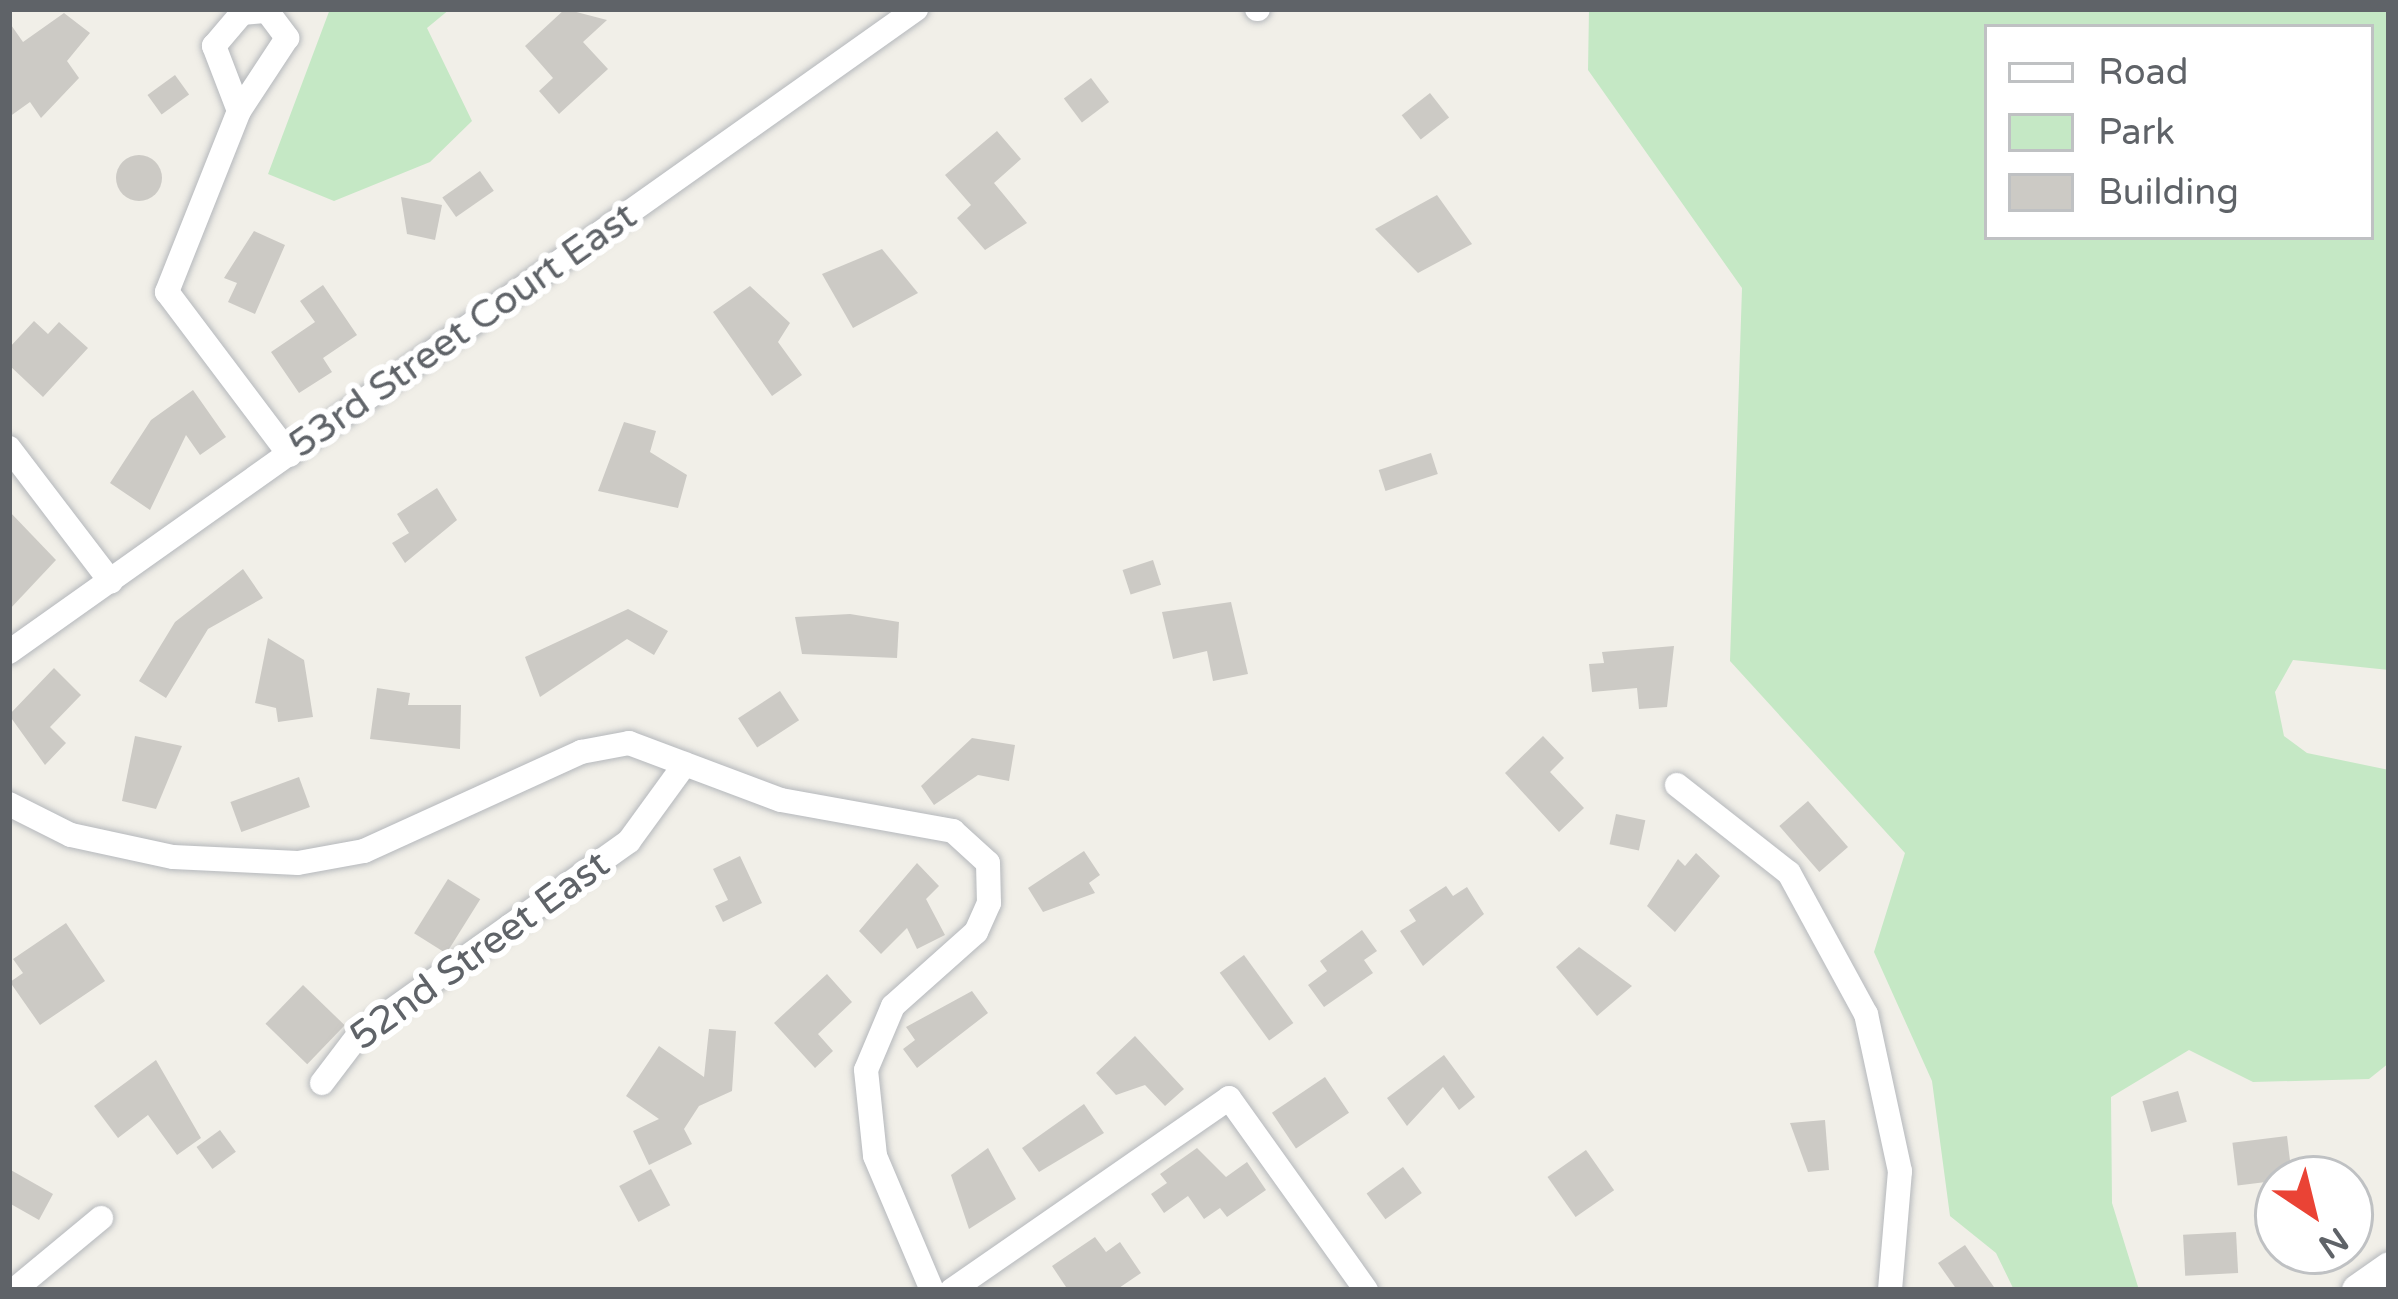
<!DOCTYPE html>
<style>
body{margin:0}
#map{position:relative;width:2398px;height:1299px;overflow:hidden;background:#f1efe8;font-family:"Varela Round",sans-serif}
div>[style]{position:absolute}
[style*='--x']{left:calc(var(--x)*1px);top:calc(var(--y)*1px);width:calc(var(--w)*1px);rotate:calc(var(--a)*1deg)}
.green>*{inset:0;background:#c5e8c5}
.building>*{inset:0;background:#cccac5;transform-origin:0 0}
.round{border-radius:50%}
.roads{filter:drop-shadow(0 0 3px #b5b8bc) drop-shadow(0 0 3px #b5b8bc)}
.street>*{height:24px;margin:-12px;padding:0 12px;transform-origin:12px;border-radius:12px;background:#fff}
.secondary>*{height:33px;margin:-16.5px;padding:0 16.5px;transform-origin:16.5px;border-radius:16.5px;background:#fff}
span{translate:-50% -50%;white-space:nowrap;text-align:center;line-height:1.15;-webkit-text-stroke:12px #fff;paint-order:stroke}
.street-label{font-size:39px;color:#5f6368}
.frame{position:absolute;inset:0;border:12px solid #5f6368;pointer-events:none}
.legend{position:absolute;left:1984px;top:24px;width:390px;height:216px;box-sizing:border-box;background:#fff;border:3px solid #bfc1c3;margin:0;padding:15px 21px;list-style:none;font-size:36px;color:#5f6368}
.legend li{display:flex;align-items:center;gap:24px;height:60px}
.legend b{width:60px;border:3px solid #bfc1c3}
.north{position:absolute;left:2254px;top:1155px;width:120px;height:120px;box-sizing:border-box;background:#fff;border:3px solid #bfc1c3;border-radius:50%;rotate:145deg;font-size:33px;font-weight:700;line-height:48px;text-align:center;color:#5f6368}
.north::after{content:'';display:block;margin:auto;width:42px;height:54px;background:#ea4335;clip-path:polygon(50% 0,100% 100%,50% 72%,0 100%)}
</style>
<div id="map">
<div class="green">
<div style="clip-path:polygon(330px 9px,450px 9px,427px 28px,472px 121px,430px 162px,334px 201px,268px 174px)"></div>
<div style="clip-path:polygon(evenodd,1589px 9px,2389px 9px,2389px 670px,2293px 660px,2275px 692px,2284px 736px,2307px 753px,2389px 770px,2389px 1063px,2369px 1079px,2253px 1082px,2189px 1050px,2111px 1097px,2112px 1203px,2139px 1290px,2014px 1290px,1996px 1253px,1950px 1216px,1932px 1081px,1874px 952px,1905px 853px,1730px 661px,1742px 288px,1588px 70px,1589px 9px,1987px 27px,2371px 27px,2371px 237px,1987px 237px,1987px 27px)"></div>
</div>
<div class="building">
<div style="clip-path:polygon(565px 9px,607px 20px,583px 42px,608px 69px,559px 114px,539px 91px,553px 78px,525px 46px)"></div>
<div style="clip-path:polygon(64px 13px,90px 33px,67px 61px,79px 78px,41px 118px,30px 102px,9px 117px,9px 22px,23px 42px)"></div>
<div style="left:175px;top:75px;width:24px;height:34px;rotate:54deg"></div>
<div style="left:1091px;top:78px;width:30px;height:34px;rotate:53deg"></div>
<div style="left:1430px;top:93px;width:31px;height:36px;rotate:52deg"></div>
<div style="clip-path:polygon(997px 131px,1021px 159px,994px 183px,1027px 223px,985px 250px,957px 218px,971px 205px,945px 175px)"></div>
<div class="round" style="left:116px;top:155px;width:46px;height:46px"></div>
<div style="left:480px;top:171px;width:24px;height:46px;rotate:55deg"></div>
<div style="clip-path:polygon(1437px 195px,1472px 244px,1418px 273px,1375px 229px)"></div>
<div style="clip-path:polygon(401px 197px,442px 205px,435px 240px,407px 234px)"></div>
<div style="clip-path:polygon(254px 231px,285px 245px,255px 314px,228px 302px,237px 283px,224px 278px)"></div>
<div style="clip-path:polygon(882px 249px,918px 293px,853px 328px,822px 274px)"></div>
<div style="clip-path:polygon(323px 285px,357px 335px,323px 358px,332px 372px,299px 393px,271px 352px,315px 322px,300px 301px)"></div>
<div style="clip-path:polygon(750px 286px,790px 323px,778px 342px,802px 375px,772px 396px,713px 312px)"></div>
<div style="clip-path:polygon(34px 321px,48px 334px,59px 322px,88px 348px,43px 397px,9px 365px,9px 348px)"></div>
<div style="clip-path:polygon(193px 390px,226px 437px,200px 455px,186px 435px,150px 510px,110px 483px,151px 420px)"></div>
<div style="clip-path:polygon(624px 422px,656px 431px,650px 452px,687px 475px,678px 508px,598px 491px)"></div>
<div style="left:1431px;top:453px;width:22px;height:55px;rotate:72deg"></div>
<div style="clip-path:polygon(437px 488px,457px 520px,405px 563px,392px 543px,409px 533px,397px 514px)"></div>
<div style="clip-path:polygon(9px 511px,56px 560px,9px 610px)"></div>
<div style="left:1153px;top:560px;width:26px;height:32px;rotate:72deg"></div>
<div style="clip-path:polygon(243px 569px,263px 598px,208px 629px,166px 698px,139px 681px,175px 622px)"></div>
<div style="clip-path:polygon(1231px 602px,1248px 674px,1213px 681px,1207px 651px,1173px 659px,1162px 612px)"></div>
<div style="clip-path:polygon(628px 609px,668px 631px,654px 655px,627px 639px,540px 697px,525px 657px)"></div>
<div style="clip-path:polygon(850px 614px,899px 622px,897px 658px,802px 654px,795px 617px)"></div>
<div style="clip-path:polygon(268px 638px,304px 660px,313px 717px,278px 722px,276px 708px,255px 703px)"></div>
<div style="clip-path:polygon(1674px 646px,1667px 707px,1639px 709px,1637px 688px,1592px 692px,1589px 664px,1604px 663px,1602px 652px)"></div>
<div style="clip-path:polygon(54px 668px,81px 695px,50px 727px,66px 743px,45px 765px,9px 715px)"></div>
<div style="clip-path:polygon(377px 688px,410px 693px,408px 705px,461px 705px,460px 749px,370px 739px)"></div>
<div style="left:780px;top:691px;width:35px;height:50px;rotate:57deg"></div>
<div style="clip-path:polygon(135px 736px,182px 746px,156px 809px,122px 801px)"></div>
<div style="clip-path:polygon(1543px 736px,1564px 758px,1550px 772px,1584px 808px,1559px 832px,1505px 773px)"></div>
<div style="clip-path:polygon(972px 738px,1015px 745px,1009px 781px,978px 775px,934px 805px,921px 786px)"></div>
<div style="left:299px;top:777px;width:32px;height:73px;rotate:70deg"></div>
<div style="left:1808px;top:801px;width:61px;height:38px;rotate:49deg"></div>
<div style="left:1616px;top:814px;width:30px;height:31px;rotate:12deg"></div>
<div style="clip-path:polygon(1084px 851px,1100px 875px,1089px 883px,1095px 893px,1043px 912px,1028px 888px)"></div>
<div style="clip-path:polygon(1696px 853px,1720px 876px,1675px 932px,1647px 906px,1678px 859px,1685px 866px)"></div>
<div style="clip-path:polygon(740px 856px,762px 903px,723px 922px,715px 906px,728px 900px,713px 869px)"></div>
<div style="clip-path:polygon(917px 863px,939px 886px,926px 899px,945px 935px,917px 949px,907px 928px,881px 954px,859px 931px)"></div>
<div style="left:448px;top:879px;width:38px;height:64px;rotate:32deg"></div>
<div style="clip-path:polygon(1446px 886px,1453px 896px,1467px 887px,1484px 914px,1423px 966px,1400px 931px,1416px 921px,1409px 910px)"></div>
<div style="clip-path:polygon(66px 923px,105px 981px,40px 1025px,10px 982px,23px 973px,13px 959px)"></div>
<div style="clip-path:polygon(1362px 930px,1377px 951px,1364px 960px,1373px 973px,1324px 1007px,1308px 985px,1327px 971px,1320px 961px)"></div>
<div style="clip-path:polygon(1579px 947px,1632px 986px,1597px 1016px,1556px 967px)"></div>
<div style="left:1244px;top:955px;width:84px;height:30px;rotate:54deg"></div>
<div style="clip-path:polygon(827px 974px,852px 1002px,818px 1034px,833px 1051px,815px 1068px,774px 1023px)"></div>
<div style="left:303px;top:985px;width:58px;height:54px;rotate:44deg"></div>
<div style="clip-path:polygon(972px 991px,988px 1013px,917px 1068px,903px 1049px,915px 1040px,906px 1027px)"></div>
<div style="clip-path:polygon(709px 1029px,736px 1031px,732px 1091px,699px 1106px,684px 1129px,692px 1144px,649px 1165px,633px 1131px,659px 1119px,626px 1096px,659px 1046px,704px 1077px)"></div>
<div style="clip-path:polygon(1135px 1036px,1184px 1089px,1165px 1106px,1145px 1085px,1116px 1095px,1096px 1073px)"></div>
<div style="clip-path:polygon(1444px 1055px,1475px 1097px,1459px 1110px,1443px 1087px,1407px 1126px,1387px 1098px)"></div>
<div style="clip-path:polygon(156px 1060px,201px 1138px,177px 1155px,148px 1115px,118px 1138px,94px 1106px)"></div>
<div style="left:1325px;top:1077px;width:43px;height:64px;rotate:56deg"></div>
<div style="left:2178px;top:1091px;width:32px;height:37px;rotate:74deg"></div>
<div style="clip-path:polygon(1084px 1104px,1104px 1133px,1039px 1172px,1022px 1148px)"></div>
<div style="clip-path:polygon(1825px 1120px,1829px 1170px,1808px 1172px,1790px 1123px)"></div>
<div style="left:220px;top:1130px;width:27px;height:29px;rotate:54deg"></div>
<div style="left:2287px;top:1136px;width:43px;height:55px;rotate:83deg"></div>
<div style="clip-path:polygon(988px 1148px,1016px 1199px,969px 1229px,951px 1175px)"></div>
<div style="clip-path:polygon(1197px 1148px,1226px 1177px,1247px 1162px,1266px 1190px,1227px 1217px,1220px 1208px,1204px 1219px,1188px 1196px,1164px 1213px,1151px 1194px,1167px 1183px,1160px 1174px)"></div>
<div style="left:1586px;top:1150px;width:49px;height:47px;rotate:55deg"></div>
<div style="left:1403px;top:1167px;width:32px;height:45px;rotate:54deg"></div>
<div style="clip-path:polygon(9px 1169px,53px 1194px,39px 1220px,9px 1203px)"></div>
<div style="left:651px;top:1169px;width:41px;height:36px;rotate:62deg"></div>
<div style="left:2236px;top:1232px;width:41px;height:53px;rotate:87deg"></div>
<div style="clip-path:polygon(1095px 1237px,1106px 1252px,1120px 1242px,1141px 1273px,1116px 1290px,1068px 1290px,1052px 1266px)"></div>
<div style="clip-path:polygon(1965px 1245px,1996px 1290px,1957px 1290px,1938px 1263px)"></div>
</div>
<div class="roads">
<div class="street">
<div style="--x:1257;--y:9;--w:1;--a:0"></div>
<div style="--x:239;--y:111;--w:70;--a:-111"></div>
<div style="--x:214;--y:46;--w:43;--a:-49.7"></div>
<div style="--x:242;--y:13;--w:25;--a:-5"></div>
<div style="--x:267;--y:11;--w:34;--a:53"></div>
<div style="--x:287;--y:38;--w:87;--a:123.3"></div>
<div style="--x:239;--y:111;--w:195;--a:111.7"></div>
<div style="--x:167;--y:292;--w:204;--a:53"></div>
<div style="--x:9;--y:448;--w:168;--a:52.7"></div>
<div style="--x:9;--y:652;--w:1112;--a:-35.33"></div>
<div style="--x:1677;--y:785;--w:142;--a:38.2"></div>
<div style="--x:1789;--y:873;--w:161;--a:61.4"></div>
<div style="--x:1866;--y:1014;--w:161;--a:77.8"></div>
<div style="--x:1900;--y:1171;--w:119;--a:94.8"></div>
<div style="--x:9;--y:804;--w:69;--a:26.6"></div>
<div style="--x:71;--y:835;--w:104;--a:12.2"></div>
<div style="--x:173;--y:857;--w:125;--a:2.7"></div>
<div style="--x:298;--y:863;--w:67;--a:-10.3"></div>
<div style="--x:364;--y:851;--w:239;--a:-24.5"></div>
<div style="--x:581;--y:752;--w:49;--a:-10.6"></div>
<div style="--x:629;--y:743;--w:162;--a:20.6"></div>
<div style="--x:781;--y:800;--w:175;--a:10.2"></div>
<div style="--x:953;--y:831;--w:47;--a:42.4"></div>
<div style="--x:988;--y:863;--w:40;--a:88.6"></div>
<div style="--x:989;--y:903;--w:32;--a:114"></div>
<div style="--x:976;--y:932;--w:111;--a:138.3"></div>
<div style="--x:893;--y:1006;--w:69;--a:112.9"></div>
<div style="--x:866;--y:1070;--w:86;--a:84"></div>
<div style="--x:875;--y:1156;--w:146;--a:67"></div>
<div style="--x:322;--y:1083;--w:63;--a:-52.8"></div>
<div style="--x:360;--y:1033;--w:330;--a:-35.5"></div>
<div style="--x:629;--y:841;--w:95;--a:-54"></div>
<div style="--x:14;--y:1290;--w:113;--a:-39.6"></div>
<div style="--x:952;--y:1290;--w:337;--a:-34.7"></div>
<div style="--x:1229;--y:1098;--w:236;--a:54.5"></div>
</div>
<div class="secondary">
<div style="--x:2358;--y:1290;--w:38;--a:-35"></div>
</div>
</div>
<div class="street-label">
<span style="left:463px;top:331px;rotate:-35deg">53rd Street Court East</span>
<span style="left:480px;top:951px;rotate:-36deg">52nd Street East</span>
</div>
<div class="frame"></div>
<ul class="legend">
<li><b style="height:15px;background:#fff"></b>Road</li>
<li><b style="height:33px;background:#c5e8c5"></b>Park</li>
<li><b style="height:33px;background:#cccac5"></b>Building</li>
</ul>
<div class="north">N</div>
</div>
